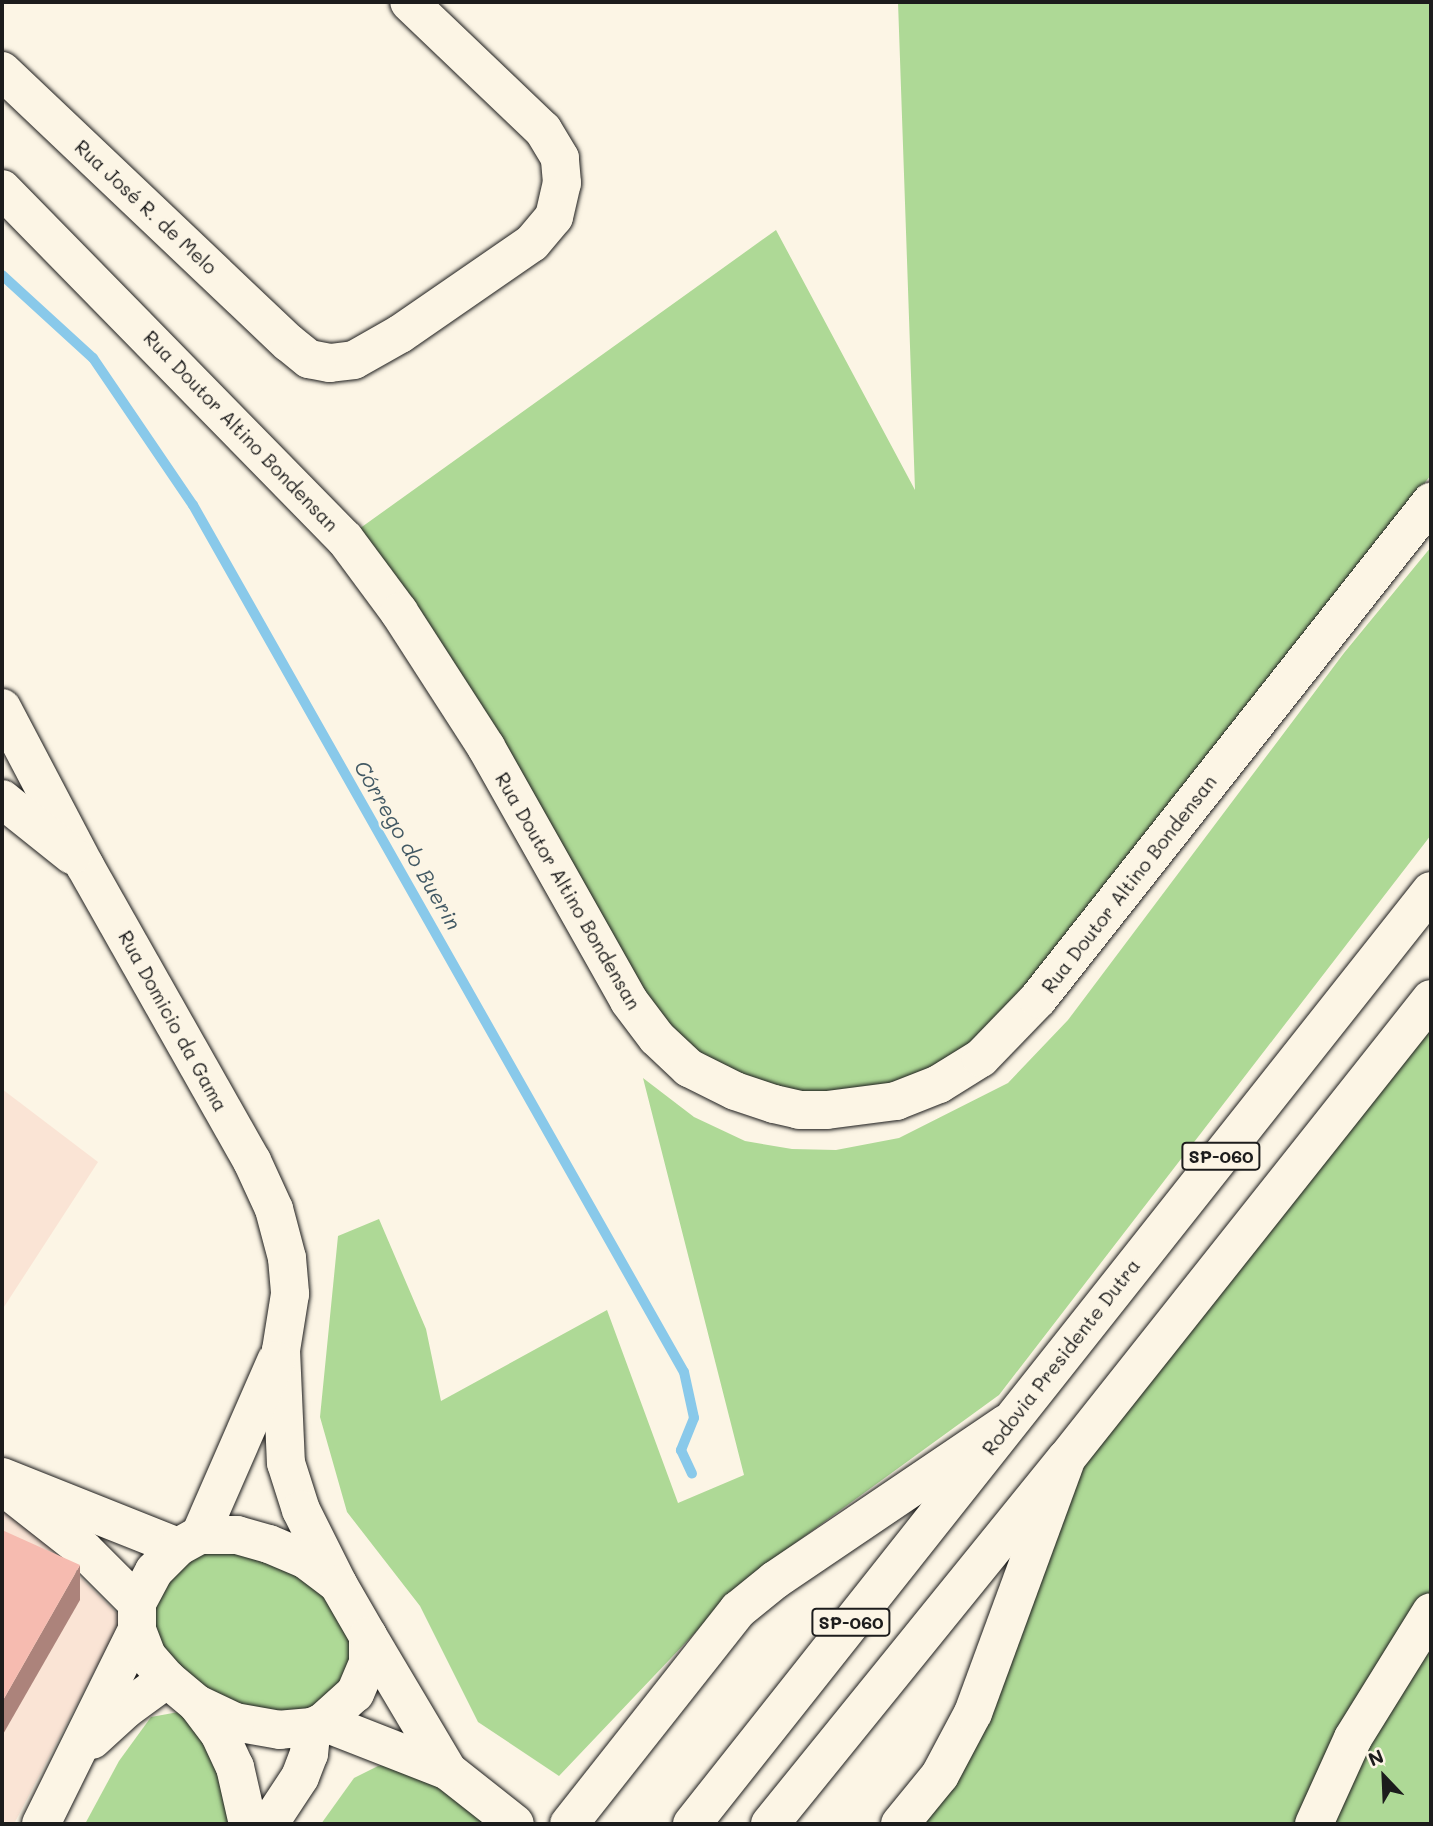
<!DOCTYPE html>
<meta charset="utf-8">
<style>
body{margin:0}
#map{position:relative;width:1433px;height:1826px;overflow:hidden;background:#fcf5e5;font-family:Mali,sans-serif}
div>[style]{position:absolute}
[style*='--x']{left:calc(var(--x)*1px);top:calc(var(--y)*1px);width:calc(var(--w)*1px);rotate:calc(var(--a)*1deg)}
.built>*{inset:0;background:#fae4d5}
.green>*{inset:0;background:#aed996}
.stream>*{height:10px;margin:-5px;padding:0 5px;transform-origin:5px;border-radius:5px;background:#89c9ea}
.roads{filter:drop-shadow(0 0 2px #1c1c1c) drop-shadow(0 0 2px #1c1c1c)}
.minor>*{height:38px;margin:-19px;padding:0 19px;transform-origin:19px;border-radius:19px;background:#fcf5e5}
.major>*{height:38px;margin:-19px;padding:0 19px;transform-origin:19px;border-radius:19px;background:#fcf5e5}
.highway>*{height:38px;margin:-19px;padding:0 19px;transform-origin:19px;border-radius:19px;background:#fcf5e5}
.shaded-wall>*{inset:0;background:#ac837b}
.building>*{inset:0;background:#f6bbb0}
span{translate:-50% -50%;white-space:nowrap;text-align:center;line-height:1.15;-webkit-text-stroke:5px #fcf5e5;paint-order:stroke}
.shield-label span{padding:2px 5px;background:#fcf5e5;border:2px solid;border-radius:5px;-webkit-text-stroke-width:0}
.shield-label{font-size:18px;color:#1c1c1c;font-weight:700}
.street-label{font-size:19px;color:#1c1c1c}
.water-label{font-size:21px;color:#425964;font-style:italic}
.frame{position:absolute;inset:0;border:4px solid #1c1c1c;pointer-events:none}
.north{position:absolute;left:1349px;top:1742px;width:70px;height:70px;-webkit-text-stroke:5px #fcf5e5;paint-order:stroke;rotate:337deg;font-size:19px;font-weight:700;line-height:28px;text-align:center;color:#1c1c1c}
.north::after{content:'';display:block;margin:auto;width:24px;height:32px;background:#1c1c1c;clip-path:polygon(50% 0,100% 100%,50% 72%,0 100%)}
</style>
<div id="map">
<div class="built">
<div style="clip-path:polygon(2px 1089px,98px 1162px,2px 1310px)"></div>
<div style="clip-path:polygon(2px 1501px,122px 1618px,14px 1824px,2px 1824px)"></div>
</div>
<div class="green">
<div style="clip-path:polygon(898px 2px,1431px 2px,1431px 475px,1312px 623px,1010px 1030px,849px 1109px,689px 1068px,345px 539px,776px 230px,915px 490px)"></div>
<div style="clip-path:polygon(1431px 547px,1431px 835px,999px 1395px,747px 1578px,559px 1776px,478px 1722px,420px 1606px,347px 1512px,320px 1417px,338px 1236px,379px 1219px,426px 1329px,441px 1401px,607px 1310px,678px 1503px,744px 1475px,643px 1078px,694px 1117px,745px 1141px,792px 1149px,836px 1150px,899px 1138px,1008px 1083px,1068px 1020px,1344px 653px)"></div>
<div style="clip-path:polygon(1431px 999px,1431px 1824px,900px 1824px,940px 1775px,1066px 1459px)"></div>
<div style="clip-path:polygon(237px 1535px,355px 1610px,355px 1693px,280px 1730px,147px 1656px,154px 1571px)"></div>
<div style="clip-path:polygon(184px 1711px,205px 1730px,240px 1824px,85px 1824px,119px 1761px,151px 1717px)"></div>
<div style="clip-path:polygon(406px 1762px,490px 1824px,321px 1824px,354px 1778px,378px 1766px)"></div>
</div>
<div class="stream">
<div style="--x:2;--y:275;--w:123;--a:42.4"></div>
<div style="--x:93;--y:358;--w:178;--a:55.8"></div>
<div style="--x:193;--y:505;--w:996;--a:60.48"></div>
<div style="--x:684;--y:1372;--w:47;--a:77.7"></div>
<div style="--x:694;--y:1418;--w:35;--a:112"></div>
<div style="--x:681;--y:1450;--w:26;--a:65"></div>
</div>
<div class="roads">
<div class="minor">
<div style="--x:2;--y:71;--w:395;--a:43.5"></div>
<div style="--x:289;--y:343;--w:26;--a:39"></div>
<div style="--x:309;--y:359;--w:21;--a:11"></div>
<div style="--x:330;--y:363;--w:24;--a:-7"></div>
<div style="--x:354;--y:360;--w:53;--a:-29.5"></div>
<div style="--x:400;--y:334;--w:160;--a:-34.6"></div>
<div style="--x:532;--y:243;--w:34;--a:-50"></div>
<div style="--x:554;--y:217;--w:35;--a:-77"></div>
<div style="--x:562;--y:183;--w:25;--a:-95"></div>
<div style="--x:560;--y:158;--w:33;--a:-121"></div>
<div style="--x:543;--y:130;--w:185;--a:-136.3"></div>
<div style="--x:2;--y:189;--w:490;--a:45.6"></div>
<div style="--x:345;--y:539;--w:91;--a:53.5"></div>
<div style="--x:399;--y:612;--w:161;--a:57.2"></div>
<div style="--x:486;--y:747;--w:291;--a:60.6"></div>
<div style="--x:629;--y:1001;--w:46;--a:52.9"></div>
<div style="--x:657;--y:1038;--w:44;--a:43.2"></div>
<div style="--x:689;--y:1068;--w:51;--a:26.6"></div>
<div style="--x:735;--y:1091;--w:41;--a:18.4"></div>
<div style="--x:774;--y:1104;--w:26;--a:13"></div>
<div style="--x:799;--y:1110;--w:28;--a:0"></div>
<div style="--x:827;--y:1110;--w:70;--a:-7.4"></div>
<div style="--x:896;--y:1101;--w:46;--a:-21.6"></div>
<div style="--x:939;--y:1084;--w:49;--a:-31.8"></div>
<div style="--x:981;--y:1058;--w:82;--a:-46"></div>
<div style="--x:1038;--y:999;--w:634;--a:-51.67"></div>
<div style="--x:2;--y:708;--w:178;--a:62.3"></div>
<div style="--x:85;--y:866;--w:339;--a:60.5"></div>
<div style="--x:252;--y:1161;--w:53;--a:65.4"></div>
<div style="--x:274;--y:1209;--w:51;--a:75.1"></div>
<div style="--x:287;--y:1258;--w:36;--a:85"></div>
<div style="--x:290;--y:1294;--w:57;--a:99.1"></div>
<div style="--x:281;--y:1350;--w:113;--a:87.5"></div>
<div style="--x:286;--y:1463;--w:49;--a:72.3"></div>
<div style="--x:301;--y:1510;--w:83;--a:63.4"></div>
<div style="--x:2;--y:799;--w:90;--a:38.7"></div>
<div style="--x:200;--y:1535;--w:190;--a:-66.4"></div>
<div style="--x:92;--y:1740;--w:46;--a:-42.4"></div>
<div style="--x:126;--y:1709;--w:51;--a:-36.2"></div>
<div style="--x:41;--y:1824;--w:216;--a:-63.7"></div>
<div style="--x:569;--y:1824;--w:273;--a:-51.7"></div>
<div style="--x:738;--y:1610;--w:48;--a:-39"></div>
<div style="--x:775;--y:1580;--w:278;--a:-34.1"></div>
<div style="--x:900;--y:1824;--w:63;--a:-50.8"></div>
<div style="--x:940;--y:1775;--w:70;--a:-62"></div>
<div style="--x:973;--y:1713;--w:266;--a:-69.8"></div>
<div style="--x:1314;--y:1824;--w:94;--a:-65.6"></div>
<div style="--x:1353;--y:1738;--w:148;--a:-58.2"></div>
</div>
<div class="major">
<div style="--x:2;--y:1477;--w:189;--a:21.7"></div>
<div style="--x:14;--y:1495;--w:89;--a:38.2"></div>
<div style="--x:84;--y:1550;--w:75;--a:45"></div>
<div style="--x:200;--y:1535;--w:37;--a:0"></div>
<div style="--x:237;--y:1535;--w:33;--a:16"></div>
<div style="--x:269;--y:1544;--w:39;--a:23"></div>
<div style="--x:305;--y:1559;--w:41;--a:37.1"></div>
<div style="--x:338;--y:1584;--w:60;--a:60"></div>
<div style="--x:368;--y:1636;--w:27;--a:90"></div>
<div style="--x:368;--y:1663;--w:33;--a:113"></div>
<div style="--x:355;--y:1693;--w:43;--a:137.8"></div>
<div style="--x:323;--y:1722;--w:12;--a:156"></div>
<div style="--x:312;--y:1727;--w:32;--a:175"></div>
<div style="--x:280;--y:1730;--w:46;--a:-169.9"></div>
<div style="--x:235;--y:1722;--w:42;--a:-154.7"></div>
<div style="--x:197;--y:1704;--w:39;--a:-140"></div>
<div style="--x:167;--y:1679;--w:30;--a:-131"></div>
<div style="--x:147;--y:1656;--w:28;--a:-111"></div>
<div style="--x:137;--y:1630;--w:27;--a:-90"></div>
<div style="--x:137;--y:1603;--w:36;--a:-62"></div>
<div style="--x:154;--y:1571;--w:34;--a:-45"></div>
<div style="--x:178;--y:1547;--w:25;--a:-29"></div>
<div style="--x:368;--y:1636;--w:157;--a:59.3"></div>
<div style="--x:448;--y:1771;--w:85;--a:38.3"></div>
<div style="--x:197;--y:1704;--w:36;--a:53"></div>
<div style="--x:219;--y:1733;--w:38;--a:65"></div>
<div style="--x:235;--y:1767;--w:58;--a:77.2"></div>
<div style="--x:323;--y:1722;--w:134;--a:21.4"></div>
<div style="--x:269;--y:1824;--w:56;--a:-56.6"></div>
<div style="--x:300;--y:1777;--w:25;--a:-69"></div>
<div style="--x:309;--y:1754;--w:27;--a:-84"></div>
</div>
<div class="highway">
<div style="--x:692;--y:1824;--w:1190;--a:-51.62"></div>
<div style="--x:770;--y:1824;--w:470;--a:-51"></div>
<div style="--x:1066;--y:1459;--w:587;--a:-51.57"></div>
</div>
</div>
<div class="shaded-wall">
<div style="clip-path:polygon(80px 1565px,80px 1600px,2px 1736px,2px 1702px)"></div>
</div>
<div class="building">
<div style="clip-path:polygon(2px 1530px,80px 1565px,2px 1702px)"></div>
</div>
<div class="shield-label">
<span style="left:1221px;top:1156px">SP-060</span>
<span style="left:851px;top:1622px">SP-060</span>
</div>
<div class="street-label">
<span style="left:146px;top:207px;rotate:43deg">Rua José R. de Melo</span>
<span style="left:241px;top:431px;rotate:46deg">Rua Doutor Altino Bondensan</span>
<span style="left:1129px;top:884px;rotate:-52deg">Rua Doutor Altino Bondensan</span>
<span style="left:568px;top:891px;rotate:60deg">Rua Doutor Altino Bondensan</span>
<span style="left:173px;top:1021px;rotate:61deg">Rua Domicio da Gama</span>
<span style="left:1061px;top:1357px;rotate:-52deg">Rodovia Presidente Dutra</span>
</div>
<div class="water-label">
<span style="left:408px;top:845px;rotate:60deg">Córrego do Buerin</span>
</div>
<div class="frame"></div>
<div class="north">N</div>
</div>
